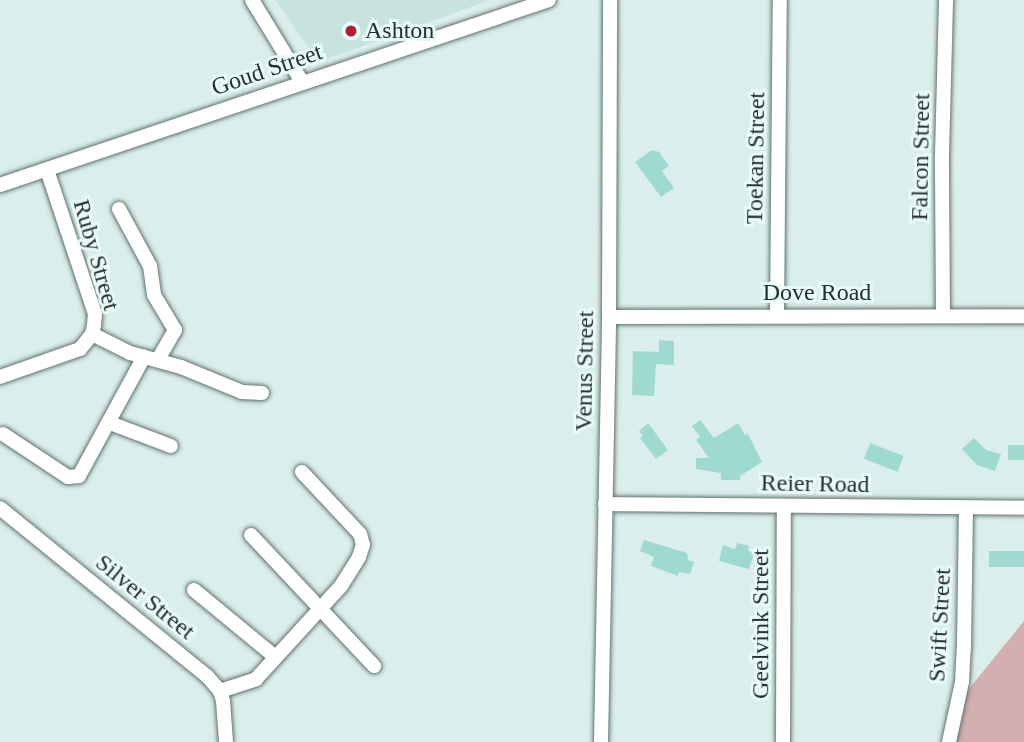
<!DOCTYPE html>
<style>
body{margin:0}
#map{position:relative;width:1024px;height:742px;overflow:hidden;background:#daeeeb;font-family:Georgia,serif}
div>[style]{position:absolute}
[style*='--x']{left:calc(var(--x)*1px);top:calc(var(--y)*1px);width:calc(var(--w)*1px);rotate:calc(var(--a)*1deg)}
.built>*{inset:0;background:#c7e3de}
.green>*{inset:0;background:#d3afaf}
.building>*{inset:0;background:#9fdad1;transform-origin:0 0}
.roads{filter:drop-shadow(0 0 2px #617370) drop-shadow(0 0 2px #617370)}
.street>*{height:14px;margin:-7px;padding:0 7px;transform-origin:7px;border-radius:7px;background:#fff}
.dots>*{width:19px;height:19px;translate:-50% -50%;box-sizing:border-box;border:4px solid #e7fbf8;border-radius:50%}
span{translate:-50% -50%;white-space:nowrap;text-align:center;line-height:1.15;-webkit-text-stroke:6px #e7fbf8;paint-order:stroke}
.poi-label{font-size:24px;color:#28302e}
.left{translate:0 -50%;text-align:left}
.street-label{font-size:24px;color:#28302e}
</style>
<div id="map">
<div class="built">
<div style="clip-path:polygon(275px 0,490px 0,319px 62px)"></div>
</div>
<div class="green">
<div style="clip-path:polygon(1024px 621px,1024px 742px,956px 742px,968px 690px)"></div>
</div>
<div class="building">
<div style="clip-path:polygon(652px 150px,659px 152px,669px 166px,662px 171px,674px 188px,661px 197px,635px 162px)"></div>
<div style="clip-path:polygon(659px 340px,674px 341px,674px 365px,656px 364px,654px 396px,632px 395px,633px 351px,659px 352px)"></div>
<div style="clip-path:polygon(700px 420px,714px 438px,738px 423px,745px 435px,748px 434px,762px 462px,740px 476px,740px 480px,721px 480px,721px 473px,696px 469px,696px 458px,709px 458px,696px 440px,700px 437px,692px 426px)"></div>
<div style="clip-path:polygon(648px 423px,668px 450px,656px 459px,640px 438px,643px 436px,639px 431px)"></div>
<div style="clip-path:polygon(974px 438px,986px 450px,1001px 454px,995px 471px,977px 465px,962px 449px)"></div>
<div style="left:870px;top:443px;width:36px;height:17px;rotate:21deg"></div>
<div style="left:1024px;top:445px;width:15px;height:16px;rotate:90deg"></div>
<div style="clip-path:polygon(644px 540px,687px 553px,688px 560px,694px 562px,690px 574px,679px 572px,678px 576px,651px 566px,654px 557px,640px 551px)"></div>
<div style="clip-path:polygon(737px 543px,749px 546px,748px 551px,754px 553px,749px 569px,719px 561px,723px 545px,735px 549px)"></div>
<div style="left:989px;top:551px;width:35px;height:16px"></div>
</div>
<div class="roads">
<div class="street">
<div style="--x:252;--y:0;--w:96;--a:58.6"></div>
<div style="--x:0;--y:185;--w:579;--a:-18.62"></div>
<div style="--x:119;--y:209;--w:65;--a:61.5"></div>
<div style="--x:150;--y:266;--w:29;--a:82"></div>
<div style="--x:154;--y:295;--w:41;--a:59"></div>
<div style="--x:175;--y:330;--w:34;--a:120"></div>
<div style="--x:943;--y:315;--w:160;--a:-90.4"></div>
<div style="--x:942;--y:155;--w:155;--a:-88.5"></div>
<div style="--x:777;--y:316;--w:316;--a:-89.5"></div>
<div style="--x:609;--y:317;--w:415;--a:-0.1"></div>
<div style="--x:92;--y:334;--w:42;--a:26.6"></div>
<div style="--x:130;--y:353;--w:53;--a:15.4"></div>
<div style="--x:181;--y:367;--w:66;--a:22.3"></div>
<div style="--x:242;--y:392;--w:20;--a:3"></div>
<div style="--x:0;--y:377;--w:85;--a:-19.3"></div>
<div style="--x:80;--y:349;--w:19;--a:-51"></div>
<div style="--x:92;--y:334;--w:9;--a:-77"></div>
<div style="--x:94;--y:325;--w:11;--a:-85"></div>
<div style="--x:95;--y:314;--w:152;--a:-108.4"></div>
<div style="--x:110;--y:423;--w:65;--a:20.7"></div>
<div style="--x:3;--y:434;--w:78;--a:33.5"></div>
<div style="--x:68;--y:477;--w:11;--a:-5"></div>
<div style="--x:79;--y:476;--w:136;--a:-61.4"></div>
<div style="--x:605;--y:504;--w:419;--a:0.5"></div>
<div style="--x:0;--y:508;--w:267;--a:39.1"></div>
<div style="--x:207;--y:676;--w:20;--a:49"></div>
<div style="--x:220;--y:691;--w:10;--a:73"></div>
<div style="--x:223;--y:701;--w:41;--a:85.8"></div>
<div style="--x:251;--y:535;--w:180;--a:46.8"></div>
<div style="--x:194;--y:590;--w:104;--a:39.5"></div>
<div style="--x:220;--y:691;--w:38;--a:-18"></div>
<div style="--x:256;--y:679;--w:126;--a:-47.6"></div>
<div style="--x:341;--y:586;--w:34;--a:-58"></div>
<div style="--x:359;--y:557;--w:13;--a:-72"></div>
<div style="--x:363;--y:545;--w:11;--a:-105"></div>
<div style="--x:360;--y:534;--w:85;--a:-133.1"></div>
<div style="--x:601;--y:742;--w:425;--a:-88.9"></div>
<div style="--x:609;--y:317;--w:317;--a:-89.8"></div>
<div style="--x:783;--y:742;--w:235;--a:-89.8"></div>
<div style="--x:949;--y:742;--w:61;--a:-77.8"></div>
<div style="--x:962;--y:682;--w:34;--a:-87"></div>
<div style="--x:964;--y:648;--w:139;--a:-89.2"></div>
</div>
</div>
<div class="dots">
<div style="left:351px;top:31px;background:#b11e38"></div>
</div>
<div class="poi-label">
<span class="left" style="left:365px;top:31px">Ashton</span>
</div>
<div class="street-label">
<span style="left:267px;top:70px;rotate:-19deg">Goud Street</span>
<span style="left:921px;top:157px;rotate:-89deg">Falcon Street</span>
<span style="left:756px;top:158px;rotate:-89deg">Toekan Street</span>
<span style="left:96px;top:255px;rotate:74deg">Ruby Street</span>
<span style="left:817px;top:293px">Dove Road</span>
<span style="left:585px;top:371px;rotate:-89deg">Venus Street</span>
<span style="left:815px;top:484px;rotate:1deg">Reier Road</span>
<span style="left:145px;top:597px;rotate:39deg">Silver Street</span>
<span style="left:761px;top:624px;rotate:-90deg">Geelvink Street</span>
<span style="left:940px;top:625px;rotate:-87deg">Swift Street</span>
</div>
</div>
